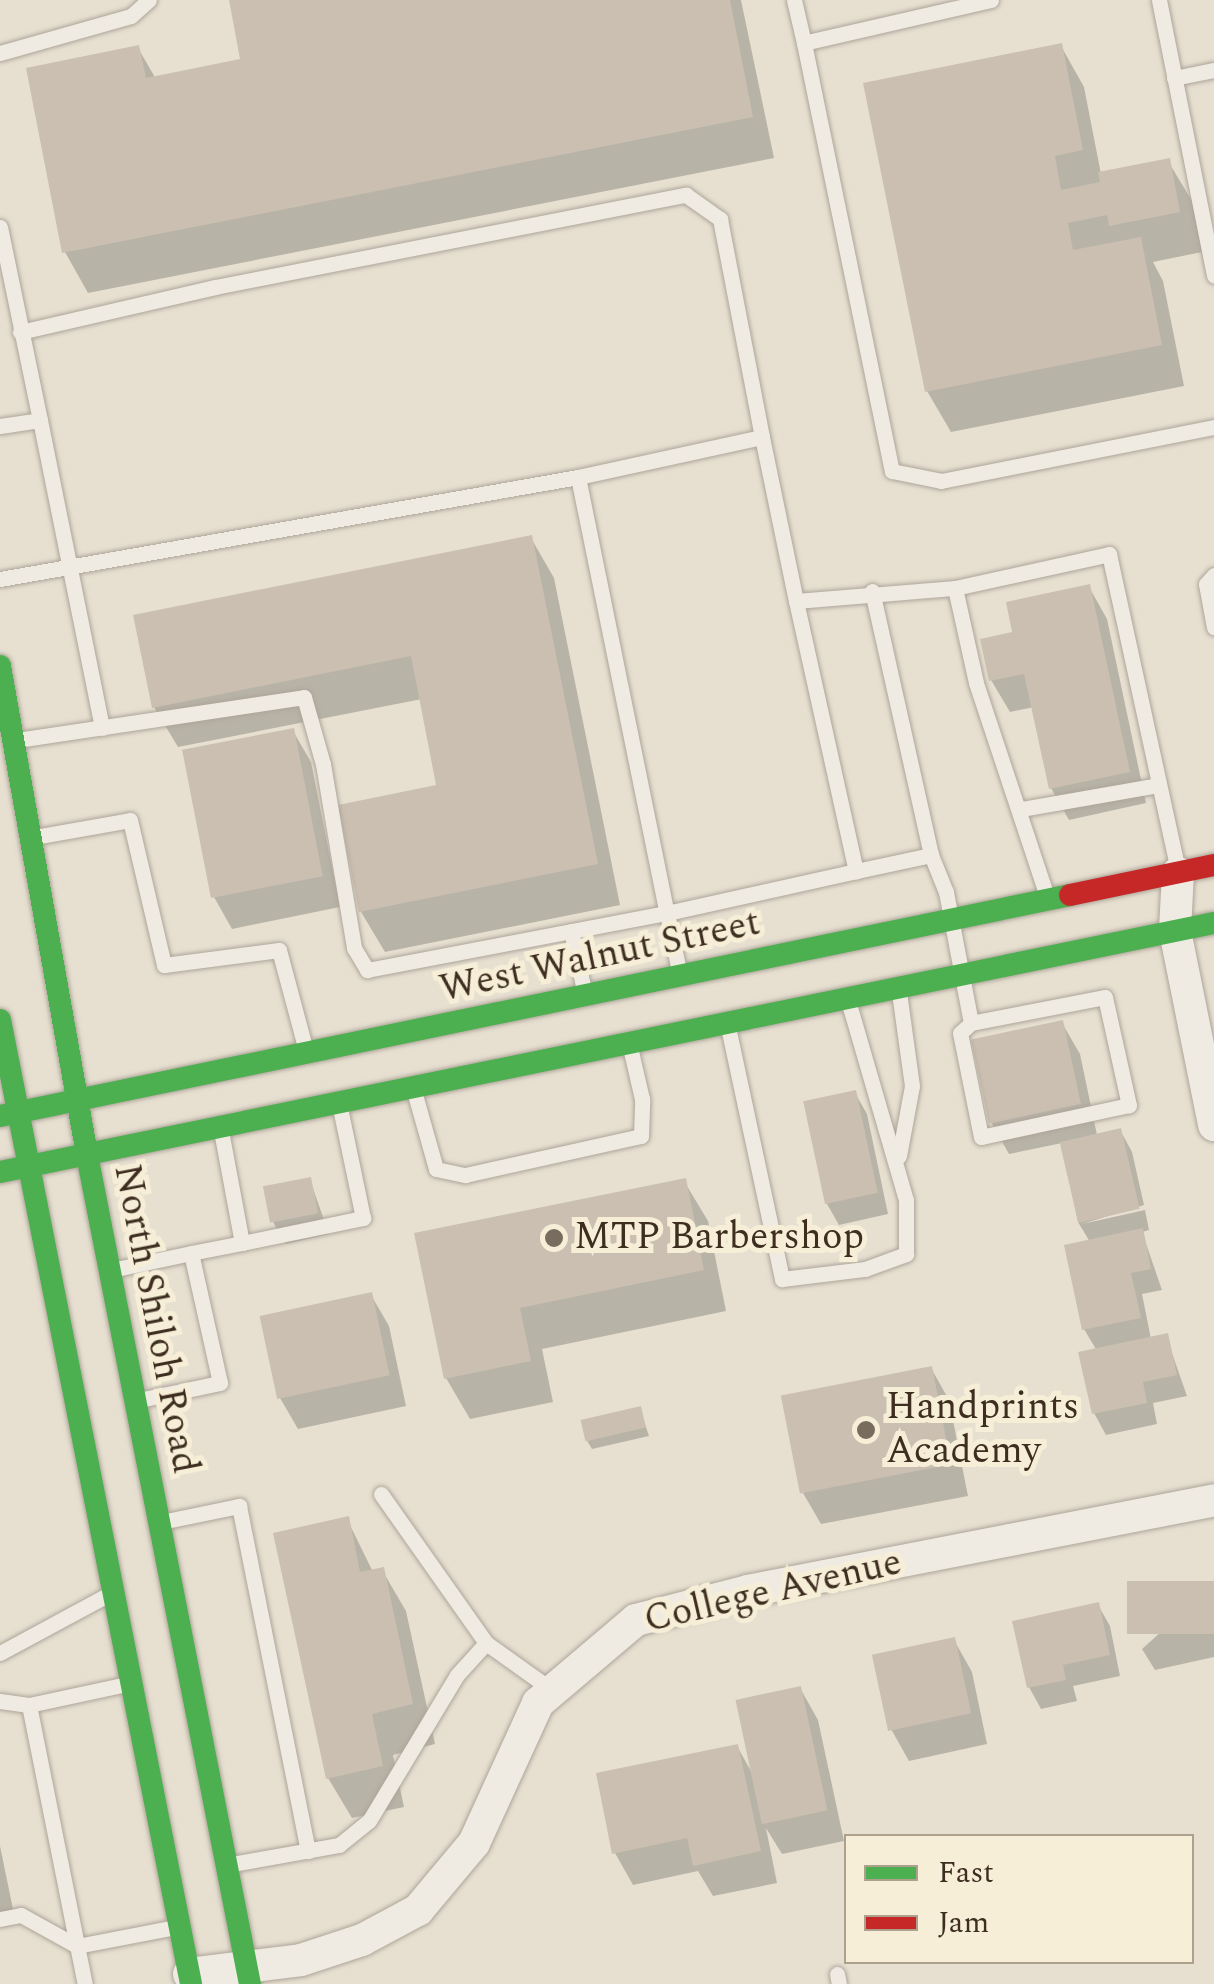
<!DOCTYPE html>
<style>
body{margin:0}
#map{position:relative;width:1214px;height:1984px;overflow:hidden;background:#e7e0d1;font-family:Spectral,serif}
div>[style]{position:absolute}
[style*='--x']{left:calc(var(--x)*1px);top:calc(var(--y)*1px);width:calc(var(--w)*1px);rotate:calc(var(--a)*1deg)}
.shadow>*{inset:0;background:#0003}
.building>*{inset:0;background:#cbbfb2;transform-origin:0 0}
.roads{filter:drop-shadow(0 0 2px #ada599) drop-shadow(0 0 2px #ada599)}
.lane>*{height:15px;margin:-7.5px;padding:0 7.5px;transform-origin:7.5px;border-radius:7.5px;background:#efebe3}
.street>*{height:32px;margin:-16px;padding:0 16px;transform-origin:16px;border-radius:16px;background:#efebe3}
.fast>*{height:22px;margin:-11px;padding:0 11px;transform-origin:11px;border-radius:11px;background:#4caf50}
.jam>*{height:22px;margin:-11px;padding:0 11px;transform-origin:11px;border-radius:11px;background:#c62828}
.dots>*{width:28px;height:28px;translate:-50% -50%;box-sizing:border-box;border:5px solid #f7eed8;border-radius:50%}
span{translate:-50% -50%;white-space:nowrap;text-align:center;line-height:1.15;-webkit-text-stroke:10px #f7eed8;paint-order:stroke}
.street-label{font-size:38px;color:#3d2e20}
.poi-label{font-size:38px;color:#3d2e20}
.left{translate:0 -50%;text-align:left}
.legend{position:absolute;left:844px;top:1834px;width:350px;height:130px;box-sizing:border-box;background:#f7eed8;border:2px solid #ada18e;margin:0;padding:12px 18px;list-style:none;font-size:30px;color:#3d2e20}
.legend li{display:flex;align-items:center;gap:20px;height:50px}
.legend b{width:50px;border:2px solid #ada18e}
</style>
<div id="map">
<div class="shadow">
<div style="clip-path:polygon(231px 0,741px 0,774px 158px,88px 293px,65px 252px,138px 48px,156px 79px,243px 61px)"></div>
<div style="clip-path:polygon(1061px 46px,1084px 87px,1101px 174px,1168px 161px,1192px 201px,1202px 252px,1153px 262px,1163px 281px,1184px 386px,951px 432px,927px 391px)"></div>
<div style="clip-path:polygon(531px 538px,554px 578px,620px 905px,385px 952px,361px 912px,341px 807px,439px 787px,422px 699px,178px 747px,154px 707px)"></div>
<div style="clip-path:polygon(1089px 587px,1107px 619px,1146px 803px,1069px 820px,1051px 788px,1034px 707px,1010px 712px,991px 680px,1015px 634px)"></div>
<div style="clip-path:polygon(293px 731px,311px 762px,340px 907px,232px 929px,214px 897px)"></div>
<div style="clip-path:polygon(1062px 1023px,1080px 1054px,1097px 1135px,1120px 1130px,1132px 1152px,1144px 1205px,1082px 1224px,1145px 1210px,1149px 1230px,1142px 1232px,1162px 1290px,1142px 1294px,1151px 1339px,1166px 1336px,1187px 1396px,1153px 1403px,1157px 1424px,1106px 1435px,1094px 1413px,1097px 1351px,1084px 1329px,1090px 1242px,1078px 1222px,1062px 1143px,1009px 1154px,991px 1122px)"></div>
<div style="clip-path:polygon(855px 1093px,867px 1114px,888px 1214px,839px 1225px,827px 1204px,806px 1103px)"></div>
<div style="clip-path:polygon(310px 1180px,329px 1234px,286px 1244px,273px 1222px)"></div>
<div style="clip-path:polygon(684px 1181px,708px 1221px,726px 1311px,542px 1349px,553px 1402px,470px 1419px,446px 1378px,417px 1235px)"></div>
<div style="clip-path:polygon(371px 1295px,389px 1326px,406px 1406px,298px 1429px,280px 1398px,263px 1318px)"></div>
<div style="clip-path:polygon(931px 1368px,949px 1400px,968px 1496px,821px 1524px,803px 1493px)"></div>
<div style="clip-path:polygon(640px 1409px,649px 1436px,592px 1449px,586px 1439px)"></div>
<div style="clip-path:polygon(347px 1519px,373px 1572px,382px 1570px,406px 1611px,435px 1744px,393px 1755px,404px 1807px,352px 1818px,328px 1778px)"></div>
<div style="clip-path:polygon(1214px 1584px,1214px 1657px,1155px 1670px,1142px 1649px)"></div>
<div style="clip-path:polygon(1098px 1605px,1110px 1626px,1120px 1676px,1073px 1686px,1077px 1701px,1041px 1709px,1029px 1687px)"></div>
<div style="clip-path:polygon(954px 1640px,972px 1672px,987px 1744px,909px 1761px,891px 1729px)"></div>
<div style="clip-path:polygon(800px 1688px,818px 1720px,844px 1841px,782px 1854px,766px 1828px,777px 1883px,713px 1896px,698px 1871px,633px 1885px,615px 1853px,737px 1746px,752px 1773px)"></div>
<div style="clip-path:polygon(0 1846px,14px 1914px,0 1917px)"></div>
</div>
<div class="building">
<div style="clip-path:polygon(229px 0,730px 0,753px 117px,62px 253px,26px 68px,139px 45px,146px 78px,240px 59px)"></div>
<div style="clip-path:polygon(1062px 43px,1083px 150px,1055px 156px,1061px 190px,1100px 182px,1098px 172px,1170px 158px,1180px 212px,1109px 226px,1107px 215px,1068px 223px,1073px 250px,1141px 237px,1162px 345px,925px 392px,863px 83px)"></div>
<div style="clip-path:polygon(532px 535px,598px 864px,359px 912px,338px 805px,436px 785px,411px 656px,152px 708px,133px 615px)"></div>
<div style="clip-path:polygon(1090px 584px,1130px 772px,1049px 789px,1024px 674px,989px 681px,980px 639px,1012px 632px,1006px 602px)"></div>
<div style="left:294px;top:728px;width:151px;height:114px;rotate:79deg"></div>
<div style="left:1063px;top:1020px;width:86px;height:94px;rotate:78deg"></div>
<div style="left:856px;top:1090px;width:105px;height:54px;rotate:78deg"></div>
<div style="left:1121px;top:1128px;width:83px;height:63px;rotate:77deg"></div>
<div style="left:311px;top:1177px;width:37px;height:49px;rotate:79deg"></div>
<div style="clip-path:polygon(686px 1178px,704px 1270px,520px 1308px,531px 1361px,444px 1379px,414px 1233px)"></div>
<div style="clip-path:polygon(1143px 1228px,1151px 1269px,1131px 1273px,1141px 1318px,1082px 1330px,1064px 1245px)"></div>
<div style="left:372px;top:1292px;width:85px;height:115px;rotate:78deg"></div>
<div style="clip-path:polygon(1168px 1333px,1177px 1375px,1143px 1382px,1147px 1403px,1092px 1414px,1078px 1352px)"></div>
<div style="left:932px;top:1366px;width:100px;height:154px;rotate:79deg"></div>
<div style="left:641px;top:1406px;width:22px;height:62px;rotate:77deg"></div>
<div style="clip-path:polygon(349px 1516px,360px 1572px,384px 1567px,413px 1704px,372px 1714px,383px 1766px,326px 1779px,273px 1533px)"></div>
<div style="left:1214px;top:1581px;width:53px;height:87px;rotate:90deg"></div>
<div style="clip-path:polygon(1099px 1602px,1110px 1655px,1063px 1665px,1066px 1680px,1027px 1688px,1012px 1621px)"></div>
<div style="left:955px;top:1637px;width:78px;height:85px;rotate:78deg"></div>
<div style="left:801px;top:1686px;width:127px;height:67px;rotate:78deg"></div>
<div style="clip-path:polygon(738px 1744px,761px 1851px,693px 1866px,687px 1838px,612px 1854px,596px 1773px)"></div>
</div>
<div class="roads">
<div class="lane">
<div style="--x:794;--y:0;--w:44;--a:76.9"></div>
<div style="--x:991;--y:0;--w:192;--a:167.1"></div>
<div style="--x:804;--y:43;--w:437;--a:78.4"></div>
<div style="--x:892;--y:471;--w:50;--a:11.5"></div>
<div style="--x:941;--y:481;--w:278;--a:-11.2"></div>
<div style="--x:1159;--y:0;--w:281;--a:78.7"></div>
<div style="--x:0;--y:53;--w:136;--a:-15.8"></div>
<div style="--x:131;--y:16;--w:24;--a:-42"></div>
<div style="--x:1174;--y:78;--w:41;--a:-11.3"></div>
<div style="--x:0;--y:227;--w:197;--a:78.3"></div>
<div style="--x:20;--y:332;--w:200;--a:-13"></div>
<div style="--x:215;--y:287;--w:480;--a:-11.1"></div>
<div style="--x:686;--y:195;--w:42;--a:35.2"></div>
<div style="--x:720;--y:219;--w:222;--a:79.1"></div>
<div style="--x:0;--y:426;--w:40;--a:-8.5"></div>
<div style="--x:40;--y:420;--w:314;--a:78.6"></div>
<div style="--x:578;--y:477;--w:445;--a:78.5"></div>
<div style="--x:667;--y:913;--w:194;--a:-12.5"></div>
<div style="--x:1214;--y:575;--w:12;--a:132"></div>
<div style="--x:1206;--y:584;--w:44;--a:79.5"></div>
<div style="--x:0;--y:579;--w:587;--a:-10.01"></div>
<div style="--x:578;--y:477;--w:188;--a:-12.3"></div>
<div style="--x:762;--y:437;--w:167;--a:78.3"></div>
<div style="--x:796;--y:601;--w:160;--a:-4.7"></div>
<div style="--x:955;--y:588;--w:158;--a:-12.4"></div>
<div style="--x:1109;--y:554;--w:320;--a:77.7"></div>
<div style="--x:955;--y:588;--w:97;--a:77.5"></div>
<div style="--x:976;--y:683;--w:225;--a:71.6"></div>
<div style="--x:872;--y:591;--w:271;--a:77.4"></div>
<div style="--x:931;--y:855;--w:40;--a:68"></div>
<div style="--x:946;--y:892;--w:133;--a:79.2"></div>
<div style="--x:971;--y:1023;--w:136;--a:-11"></div>
<div style="--x:1105;--y:997;--w:111;--a:77.5"></div>
<div style="--x:1129;--y:1105;--w:151;--a:167.8"></div>
<div style="--x:981;--y:1137;--w:106;--a:-101.4"></div>
<div style="--x:960;--y:1033;--w:15;--a:-42"></div>
<div style="--x:796;--y:601;--w:277;--a:77.5"></div>
<div style="--x:856;--y:871;--w:77;--a:-12"></div>
<div style="--x:17;--y:740;--w:290;--a:-8.5"></div>
<div style="--x:304;--y:697;--w:70;--a:74.2"></div>
<div style="--x:323;--y:764;--w:187;--a:80.4"></div>
<div style="--x:354;--y:948;--w:26;--a:59"></div>
<div style="--x:367;--y:970;--w:305;--a:-10.8"></div>
<div style="--x:667;--y:913;--w:59;--a:78.3"></div>
<div style="--x:1021;--y:809;--w:140;--a:-9.9"></div>
<div style="--x:34;--y:837;--w:97;--a:-10"></div>
<div style="--x:130;--y:820;--w:149;--a:76.8"></div>
<div style="--x:164;--y:965;--w:116;--a:-7.4"></div>
<div style="--x:279;--y:950;--w:105;--a:75"></div>
<div style="--x:571;--y:931;--w:60;--a:77.6"></div>
<div style="--x:728;--y:1027;--w:258;--a:77.9"></div>
<div style="--x:782;--y:1279;--w:84;--a:-6.9"></div>
<div style="--x:865;--y:1269;--w:44;--a:-20.1"></div>
<div style="--x:906;--y:1254;--w:54;--a:-90"></div>
<div style="--x:906;--y:1200;--w:208;--a:-106.2"></div>
<div style="--x:414;--y:1091;--w:81;--a:74.2"></div>
<div style="--x:436;--y:1169;--w:30;--a:12"></div>
<div style="--x:465;--y:1175;--w:180;--a:-12.5"></div>
<div style="--x:641;--y:1136;--w:37;--a:-88"></div>
<div style="--x:642;--y:1099;--w:53;--a:-103"></div>
<div style="--x:899;--y:1156;--w:71;--a:-79.5"></div>
<div style="--x:912;--y:1086;--w:95;--a:-97.9"></div>
<div style="--x:242;--y:1243;--w:124;--a:-11.7"></div>
<div style="--x:363;--y:1218;--w:112;--a:-101.8"></div>
<div style="--x:191;--y:1253;--w:52;--a:-11.1"></div>
<div style="--x:242;--y:1243;--w:114;--a:-100.6"></div>
<div style="--x:116;--y:1269;--w:77;--a:-12"></div>
<div style="--x:191;--y:1253;--w:133;--a:77.4"></div>
<div style="--x:220;--y:1383;--w:83;--a:168.1"></div>
<div style="--x:381;--y:1494;--w:182;--a:54.8"></div>
<div style="--x:486;--y:1643;--w:81;--a:35.5"></div>
<div style="--x:166;--y:1521;--w:75;--a:-11.6"></div>
<div style="--x:239;--y:1506;--w:352;--a:78.7"></div>
<div style="--x:0;--y:1653;--w:126;--a:-28.4"></div>
<div style="--x:0;--y:1701;--w:29;--a:8"></div>
<div style="--x:29;--y:1705;--w:100;--a:-12.1"></div>
<div style="--x:29;--y:1705;--w:285;--a:78.7"></div>
<div style="--x:232;--y:1864;--w:109;--a:-10.1"></div>
<div style="--x:339;--y:1845;--w:38;--a:-39"></div>
<div style="--x:369;--y:1821;--w:170;--a:-58.9"></div>
<div style="--x:457;--y:1675;--w:43;--a:-47.8"></div>
<div style="--x:0;--y:1919;--w:21;--a:-11"></div>
<div style="--x:21;--y:1915;--w:64;--a:29"></div>
<div style="--x:77;--y:1946;--w:101;--a:-10.9"></div>
<div style="--x:837;--y:1974;--w:10;--a:79"></div>
</div>
<div class="street">
<div style="--x:1178;--y:873;--w:58;--a:93"></div>
<div style="--x:1175;--y:931;--w:198;--a:78.6"></div>
<div style="--x:189;--y:1974;--w:113;--a:-7.1"></div>
<div style="--x:301;--y:1960;--w:64;--a:-18.2"></div>
<div style="--x:362;--y:1940;--w:64;--a:-28.2"></div>
<div style="--x:418;--y:1910;--w:87;--a:-50.1"></div>
<div style="--x:474;--y:1843;--w:154;--a:-65.4"></div>
<div style="--x:538;--y:1703;--w:128;--a:-40.3"></div>
<div style="--x:636;--y:1620;--w:116;--a:-14.5"></div>
<div style="--x:748;--y:1591;--w:475;--a:-11"></div>
</div>
<div class="fast">
<div style="--x:0;--y:666;--w:497;--a:79.9"></div>
<div style="--x:87;--y:1155;--w:845;--a:78.88"></div>
<div style="--x:0;--y:1020;--w:983;--a:78.79"></div>
<div style="--x:0;--y:1116;--w:1093;--a:-11.67"></div>
<div style="--x:0;--y:1172;--w:1239;--a:-11.59"></div>
</div>
<div class="jam">
<div style="--x:1070;--y:895;--w:147;--a:-11.8"></div>
</div>
</div>
<div class="dots">
<div style="left:554px;top:1238px;background:#786c5e"></div>
<div style="left:866px;top:1430px;background:#786c5e"></div>
</div>
<div class="street-label">
<span style="left:600px;top:957px;rotate:-12deg">West Walnut Street</span>
<span style="left:155px;top:1319px;rotate:79deg">North Shiloh Road</span>
<span style="left:773px;top:1592px;rotate:-13deg">College Avenue</span>
</div>
<div class="poi-label">
<span class="left" style="left:574px;top:1238px">MTP Barbershop</span>
<span class="left" style="left:886px;top:1430px">Handprints<br>Academy</span>
</div>
<ul class="legend">
<li><b style="height:12px;background:#4caf50"></b>Fast</li>
<li><b style="height:12px;background:#c62828"></b>Jam</li>
</ul>
</div>
